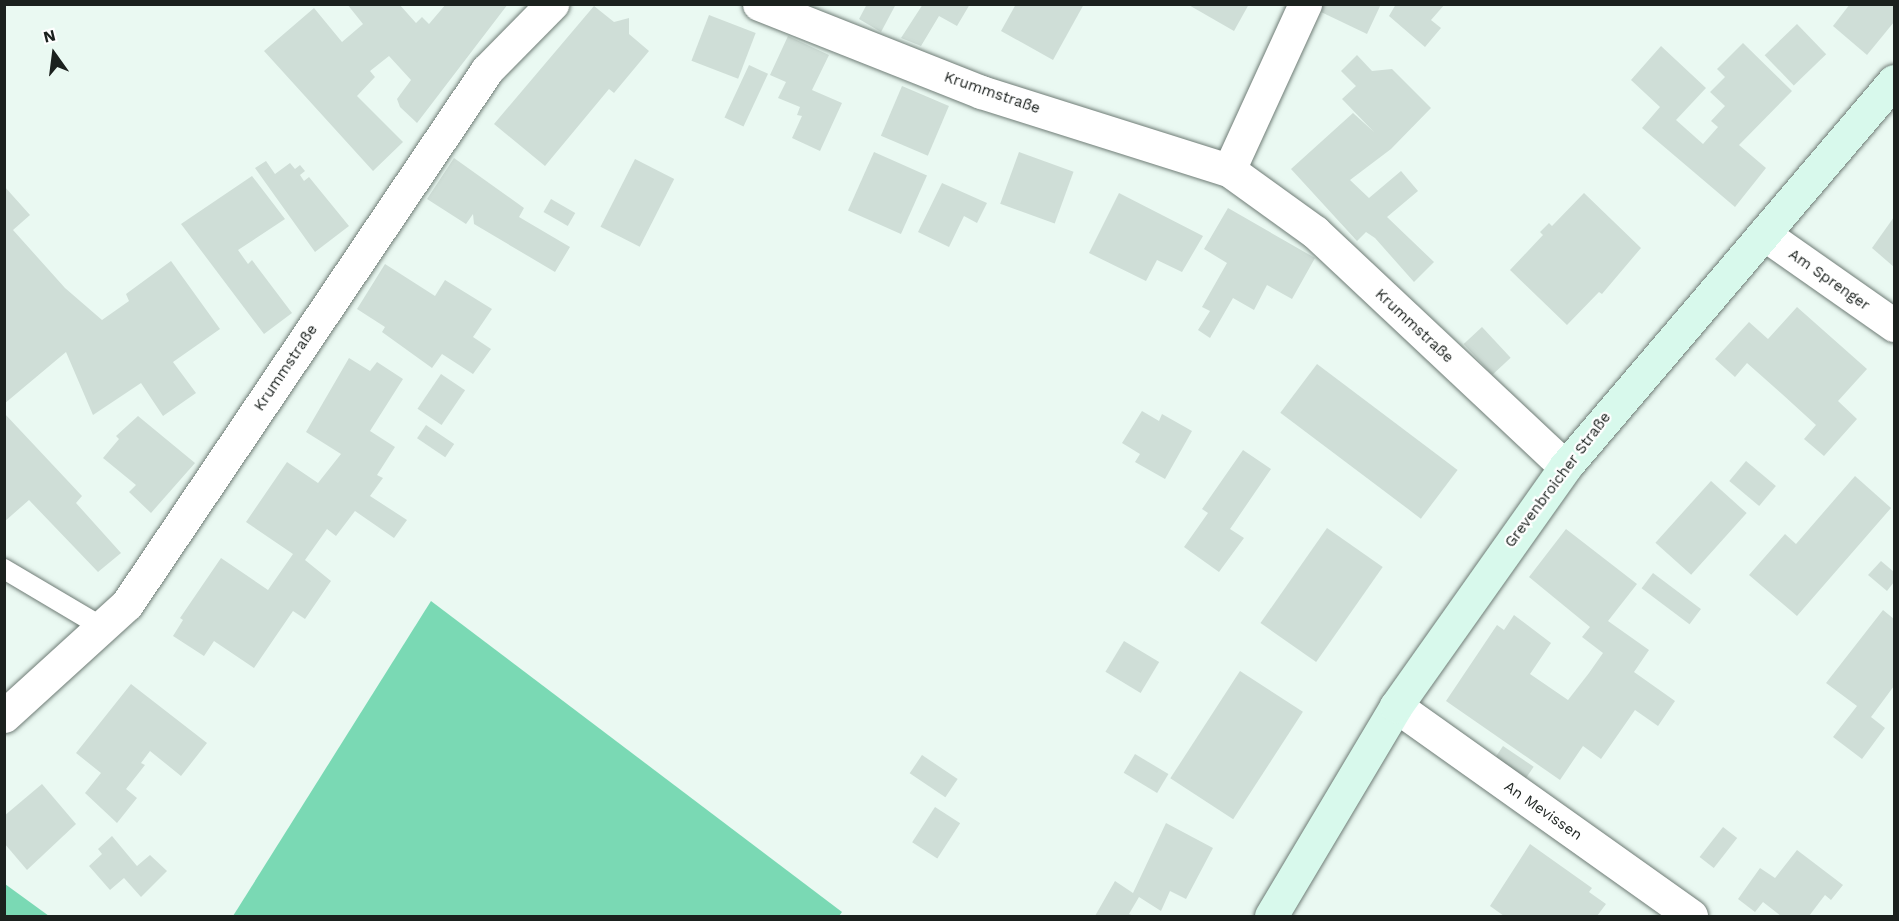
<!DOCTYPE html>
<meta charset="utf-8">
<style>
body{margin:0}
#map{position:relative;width:1899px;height:921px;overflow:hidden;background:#eaf9f2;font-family:"Work Sans",sans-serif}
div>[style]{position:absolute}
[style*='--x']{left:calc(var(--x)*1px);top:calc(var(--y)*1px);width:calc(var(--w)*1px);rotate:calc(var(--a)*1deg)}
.green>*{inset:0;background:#7ad9b4}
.building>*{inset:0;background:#cfded7;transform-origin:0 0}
.roads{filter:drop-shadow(0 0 2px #6f7c76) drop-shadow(0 0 2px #6f7c76)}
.lane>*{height:20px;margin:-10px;padding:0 10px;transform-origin:10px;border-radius:10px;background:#fff}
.street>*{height:33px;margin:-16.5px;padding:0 16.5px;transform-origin:16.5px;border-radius:16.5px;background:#fff}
.secondary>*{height:33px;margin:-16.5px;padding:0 16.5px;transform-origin:16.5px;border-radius:16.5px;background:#d8f9ec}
span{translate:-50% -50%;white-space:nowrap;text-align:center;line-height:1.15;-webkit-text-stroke:4.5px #fff;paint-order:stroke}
.street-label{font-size:15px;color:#1b211e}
.frame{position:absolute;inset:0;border:6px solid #1b211e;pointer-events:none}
.north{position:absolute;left:24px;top:24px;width:60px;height:60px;-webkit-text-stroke:4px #fff;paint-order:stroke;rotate:346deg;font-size:16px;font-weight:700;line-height:24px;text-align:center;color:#1b211e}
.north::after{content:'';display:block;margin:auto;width:21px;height:27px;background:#1b211e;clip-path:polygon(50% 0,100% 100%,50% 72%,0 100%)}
</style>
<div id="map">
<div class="green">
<div style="clip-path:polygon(431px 601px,842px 912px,839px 916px,233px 916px)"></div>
<div style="clip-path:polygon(4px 884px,5px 884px,49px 916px,5px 916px)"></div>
</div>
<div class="building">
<div style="clip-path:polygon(347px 4px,399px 4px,416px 23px,422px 17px,429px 24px,446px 4px,508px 4px,417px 123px,400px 107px,397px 99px,411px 80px,389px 56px,370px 71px,375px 77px,357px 96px,403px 142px,373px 171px,264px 51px,314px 8px,342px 42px,363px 24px)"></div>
<div style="clip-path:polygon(867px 4px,896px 4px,881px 32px,859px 19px)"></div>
<div style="clip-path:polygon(923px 4px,970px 4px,957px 26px,939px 16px,921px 46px,901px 38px)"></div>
<div style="clip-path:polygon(1016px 4px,1084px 4px,1053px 60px,1001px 31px)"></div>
<div style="clip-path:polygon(1187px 4px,1249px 4px,1234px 31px)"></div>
<div style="clip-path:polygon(1324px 4px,1381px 4px,1367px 34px,1321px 12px)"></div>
<div style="clip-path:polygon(1396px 4px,1445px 4px,1431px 20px,1441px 28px,1425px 47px,1389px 16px)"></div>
<div style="clip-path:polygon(1850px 4px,1894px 4px,1894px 22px,1867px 55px,1833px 26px)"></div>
<div style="clip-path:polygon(594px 6px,614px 22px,629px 18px,629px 34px,649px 51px,614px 93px,609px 89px,545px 166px,494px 124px)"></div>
<div style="left:709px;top:15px;width:50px;height:49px;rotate:21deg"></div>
<div style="left:1797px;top:24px;width:42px;height:45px;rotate:46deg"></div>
<div style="clip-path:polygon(788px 36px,829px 55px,812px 90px,842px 103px,820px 151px,792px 138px,802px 116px,797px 115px,800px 107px,778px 98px,786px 82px,770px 75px)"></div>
<div style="clip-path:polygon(1743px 43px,1792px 91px,1739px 145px,1766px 168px,1735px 207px,1642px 128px,1660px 107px,1631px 80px,1661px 46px,1706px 88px,1676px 120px,1703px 144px,1718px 127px,1711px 121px,1725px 106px,1710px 92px,1725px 77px,1717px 69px)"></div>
<div style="clip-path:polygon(1357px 55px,1372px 71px,1392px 69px,1431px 108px,1391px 149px,1350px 180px,1369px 198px,1401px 171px,1418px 191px,1387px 217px,1434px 262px,1414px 282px,1375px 238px,1366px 232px,1357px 241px,1291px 169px,1353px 113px,1374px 132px,1342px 99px,1356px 86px,1341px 71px)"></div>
<div style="left:749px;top:65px;width:21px;height:58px;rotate:25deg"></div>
<div style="left:902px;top:86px;width:51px;height:54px;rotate:23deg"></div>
<div style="left:874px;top:152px;width:58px;height:64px;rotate:24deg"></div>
<div style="left:1019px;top:152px;width:58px;height:55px;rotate:20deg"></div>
<div style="clip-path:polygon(454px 158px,524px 208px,519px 217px,570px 247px,555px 272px,474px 224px,473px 214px,466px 224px,427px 199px)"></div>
<div style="left:635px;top:159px;width:44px;height:76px;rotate:27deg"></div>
<div style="clip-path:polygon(266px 161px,275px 174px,290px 163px,295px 169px,300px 165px,305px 171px,300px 175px,304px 181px,309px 177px,349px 226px,315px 252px,255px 168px)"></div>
<div style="clip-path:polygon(252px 176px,285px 219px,238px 250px,248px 264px,252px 260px,292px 313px,264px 334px,181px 224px)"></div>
<div style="clip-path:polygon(942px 183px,987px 203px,977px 223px,964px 216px,949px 247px,918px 232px)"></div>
<div style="clip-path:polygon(4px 186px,30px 215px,13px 230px,65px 288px,102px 320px,129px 301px,126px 294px,171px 261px,220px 329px,173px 362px,196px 393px,163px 416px,141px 383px,93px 415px,66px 352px,4px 404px)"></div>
<div style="clip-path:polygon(1119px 193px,1203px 236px,1182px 272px,1157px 260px,1146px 281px,1089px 253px)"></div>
<div style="clip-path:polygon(1584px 193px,1641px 248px,1602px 294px,1599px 292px,1567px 325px,1510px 270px,1543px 235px,1540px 232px,1549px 223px,1552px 226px)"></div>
<div style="left:551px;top:199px;width:28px;height:15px;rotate:30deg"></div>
<div style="clip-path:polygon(1228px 208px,1315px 258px,1292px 299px,1267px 285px,1254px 310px,1233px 298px,1210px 338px,1198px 330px,1210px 311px,1202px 307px,1227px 263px,1204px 249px)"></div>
<div style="clip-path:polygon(1894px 217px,1894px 267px,1872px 248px)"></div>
<div style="clip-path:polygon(385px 264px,435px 296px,445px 280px,492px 309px,473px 337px,491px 349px,473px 374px,442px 354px,432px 368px,382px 332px,385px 327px,357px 309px)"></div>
<div style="clip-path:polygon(1797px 307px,1867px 369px,1838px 401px,1857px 419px,1824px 456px,1804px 439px,1816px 425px,1782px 394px,1747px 363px,1735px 377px,1715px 359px,1749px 322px,1768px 339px)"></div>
<div style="left:1482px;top:327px;width:42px;height:25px;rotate:47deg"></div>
<div style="clip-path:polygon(349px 358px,370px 371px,377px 362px,403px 379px,370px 431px,395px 447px,377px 475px,383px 478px,370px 496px,407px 520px,394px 538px,355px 511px,336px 536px,327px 529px,305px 560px,331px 581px,305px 619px,293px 611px,254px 668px,214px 641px,204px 656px,173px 636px,183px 620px,180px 618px,221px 558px,268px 590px,293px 554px,246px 522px,287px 462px,318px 483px,341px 454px,306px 432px)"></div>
<div style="left:1317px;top:364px;width:176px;height:61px;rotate:37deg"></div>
<div style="left:441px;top:374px;width:29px;height:42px;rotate:34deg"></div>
<div style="clip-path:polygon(1142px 411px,1159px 421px,1162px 414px,1192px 431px,1165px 479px,1135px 462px,1140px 454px,1122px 443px)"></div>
<div style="clip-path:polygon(4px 413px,82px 496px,76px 503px,121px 553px,98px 572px,29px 500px,4px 522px)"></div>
<div style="clip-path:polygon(138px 416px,195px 463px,151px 513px,129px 492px,136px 485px,103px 458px,119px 439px,116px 436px)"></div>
<div style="left:426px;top:425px;width:34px;height:16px;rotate:34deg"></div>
<div style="clip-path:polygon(1243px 450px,1271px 469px,1230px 529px,1244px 538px,1219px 572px,1184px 547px,1208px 513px,1202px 509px)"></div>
<div style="left:1746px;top:461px;width:39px;height:26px;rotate:40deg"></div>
<div style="clip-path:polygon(1855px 476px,1891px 508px,1797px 616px,1749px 575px,1785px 534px,1796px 544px)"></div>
<div style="left:1711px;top:481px;width:48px;height:83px;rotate:42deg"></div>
<div style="left:1327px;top:528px;width:68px;height:116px;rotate:35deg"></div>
<div style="clip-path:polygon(1566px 529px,1637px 584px,1608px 621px,1649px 650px,1634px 672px,1675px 701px,1658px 726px,1635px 710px,1601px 759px,1583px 746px,1560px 780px,1446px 701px,1497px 625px,1504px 630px,1514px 615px,1551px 643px,1530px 674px,1568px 700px,1589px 673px,1603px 653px,1582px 637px,1590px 627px,1529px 577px)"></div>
<div style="clip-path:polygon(1881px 561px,1894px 572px,1894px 582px,1887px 591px,1868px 575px)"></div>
<div style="left:1653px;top:573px;width:60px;height:19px;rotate:37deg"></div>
<div style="clip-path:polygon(1883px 610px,1894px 619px,1894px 686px,1871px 717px,1885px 728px,1862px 759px,1833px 737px,1857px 706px,1826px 683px)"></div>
<div style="left:1124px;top:641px;width:41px;height:36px;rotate:31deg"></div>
<div style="left:1240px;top:671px;width:75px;height:128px;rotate:33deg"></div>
<div style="clip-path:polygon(131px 684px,207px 743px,181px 776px,150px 751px,141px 763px,145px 765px,126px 789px,137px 798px,117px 823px,85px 793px,101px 773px,76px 753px)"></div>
<div style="left:1503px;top:746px;width:37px;height:19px;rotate:34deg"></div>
<div style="left:1135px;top:754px;width:39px;height:22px;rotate:31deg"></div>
<div style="left:922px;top:755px;width:43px;height:22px;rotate:34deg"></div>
<div style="clip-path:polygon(42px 784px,76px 824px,27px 870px,4px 843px,4px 816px)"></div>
<div style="left:935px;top:807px;width:30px;height:42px;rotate:33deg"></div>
<div style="clip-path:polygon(1166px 823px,1213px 848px,1186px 899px,1170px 891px,1161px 911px,1139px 897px,1129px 914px,1134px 916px,1095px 916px,1115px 881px,1133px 893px)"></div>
<div style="left:1723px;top:827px;width:18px;height:38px;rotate:38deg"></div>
<div style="clip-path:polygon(112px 836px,137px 866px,150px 855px,167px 871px,141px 897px,124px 878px,110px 890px,89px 866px,102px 854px,98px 849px)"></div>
<div style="clip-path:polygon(1530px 844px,1592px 888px,1589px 892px,1606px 904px,1597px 916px,1504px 916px,1490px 906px)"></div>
<div style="clip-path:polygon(1797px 850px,1843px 885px,1831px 900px,1825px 895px,1809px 916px,1781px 916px,1763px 902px,1755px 912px,1738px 899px,1760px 868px,1775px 878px)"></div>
</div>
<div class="roads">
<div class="lane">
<div style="--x:4;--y:569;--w:114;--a:30.6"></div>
</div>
<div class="street">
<div style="--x:759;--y:4;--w:239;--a:21.6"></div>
<div style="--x:981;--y:92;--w:260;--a:17.5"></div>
<div style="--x:1229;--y:170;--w:106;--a:35.8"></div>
<div style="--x:1315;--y:232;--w:343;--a:43.2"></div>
<div style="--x:1229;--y:170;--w:183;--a:-65.4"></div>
<div style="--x:1764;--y:234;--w:159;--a:35"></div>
<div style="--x:1396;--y:706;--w:362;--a:35.4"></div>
<div style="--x:4;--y:716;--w:166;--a:-42.3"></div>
<div style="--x:127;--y:604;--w:644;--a:-56.01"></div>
<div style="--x:487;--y:70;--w:93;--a:-45.4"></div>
</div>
<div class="secondary">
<div style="--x:1271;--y:916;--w:244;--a:-59.2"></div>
<div style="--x:1396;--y:706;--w:293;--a:-54.7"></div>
<div style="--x:1565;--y:467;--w:507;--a:-49.56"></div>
</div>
</div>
<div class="street-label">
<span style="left:992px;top:93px;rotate:19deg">Krummstraße</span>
<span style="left:1829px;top:280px;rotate:35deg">Am Sprenger</span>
<span style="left:1414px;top:326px;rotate:43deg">Krummstraße</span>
<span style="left:286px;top:368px;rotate:-56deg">Krummstraße</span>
<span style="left:1558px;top:480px;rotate:-53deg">Grevenbroicher Straße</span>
<span style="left:1543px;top:811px;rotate:35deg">An Mevissen</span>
</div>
<div class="frame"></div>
<div class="north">N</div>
</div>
